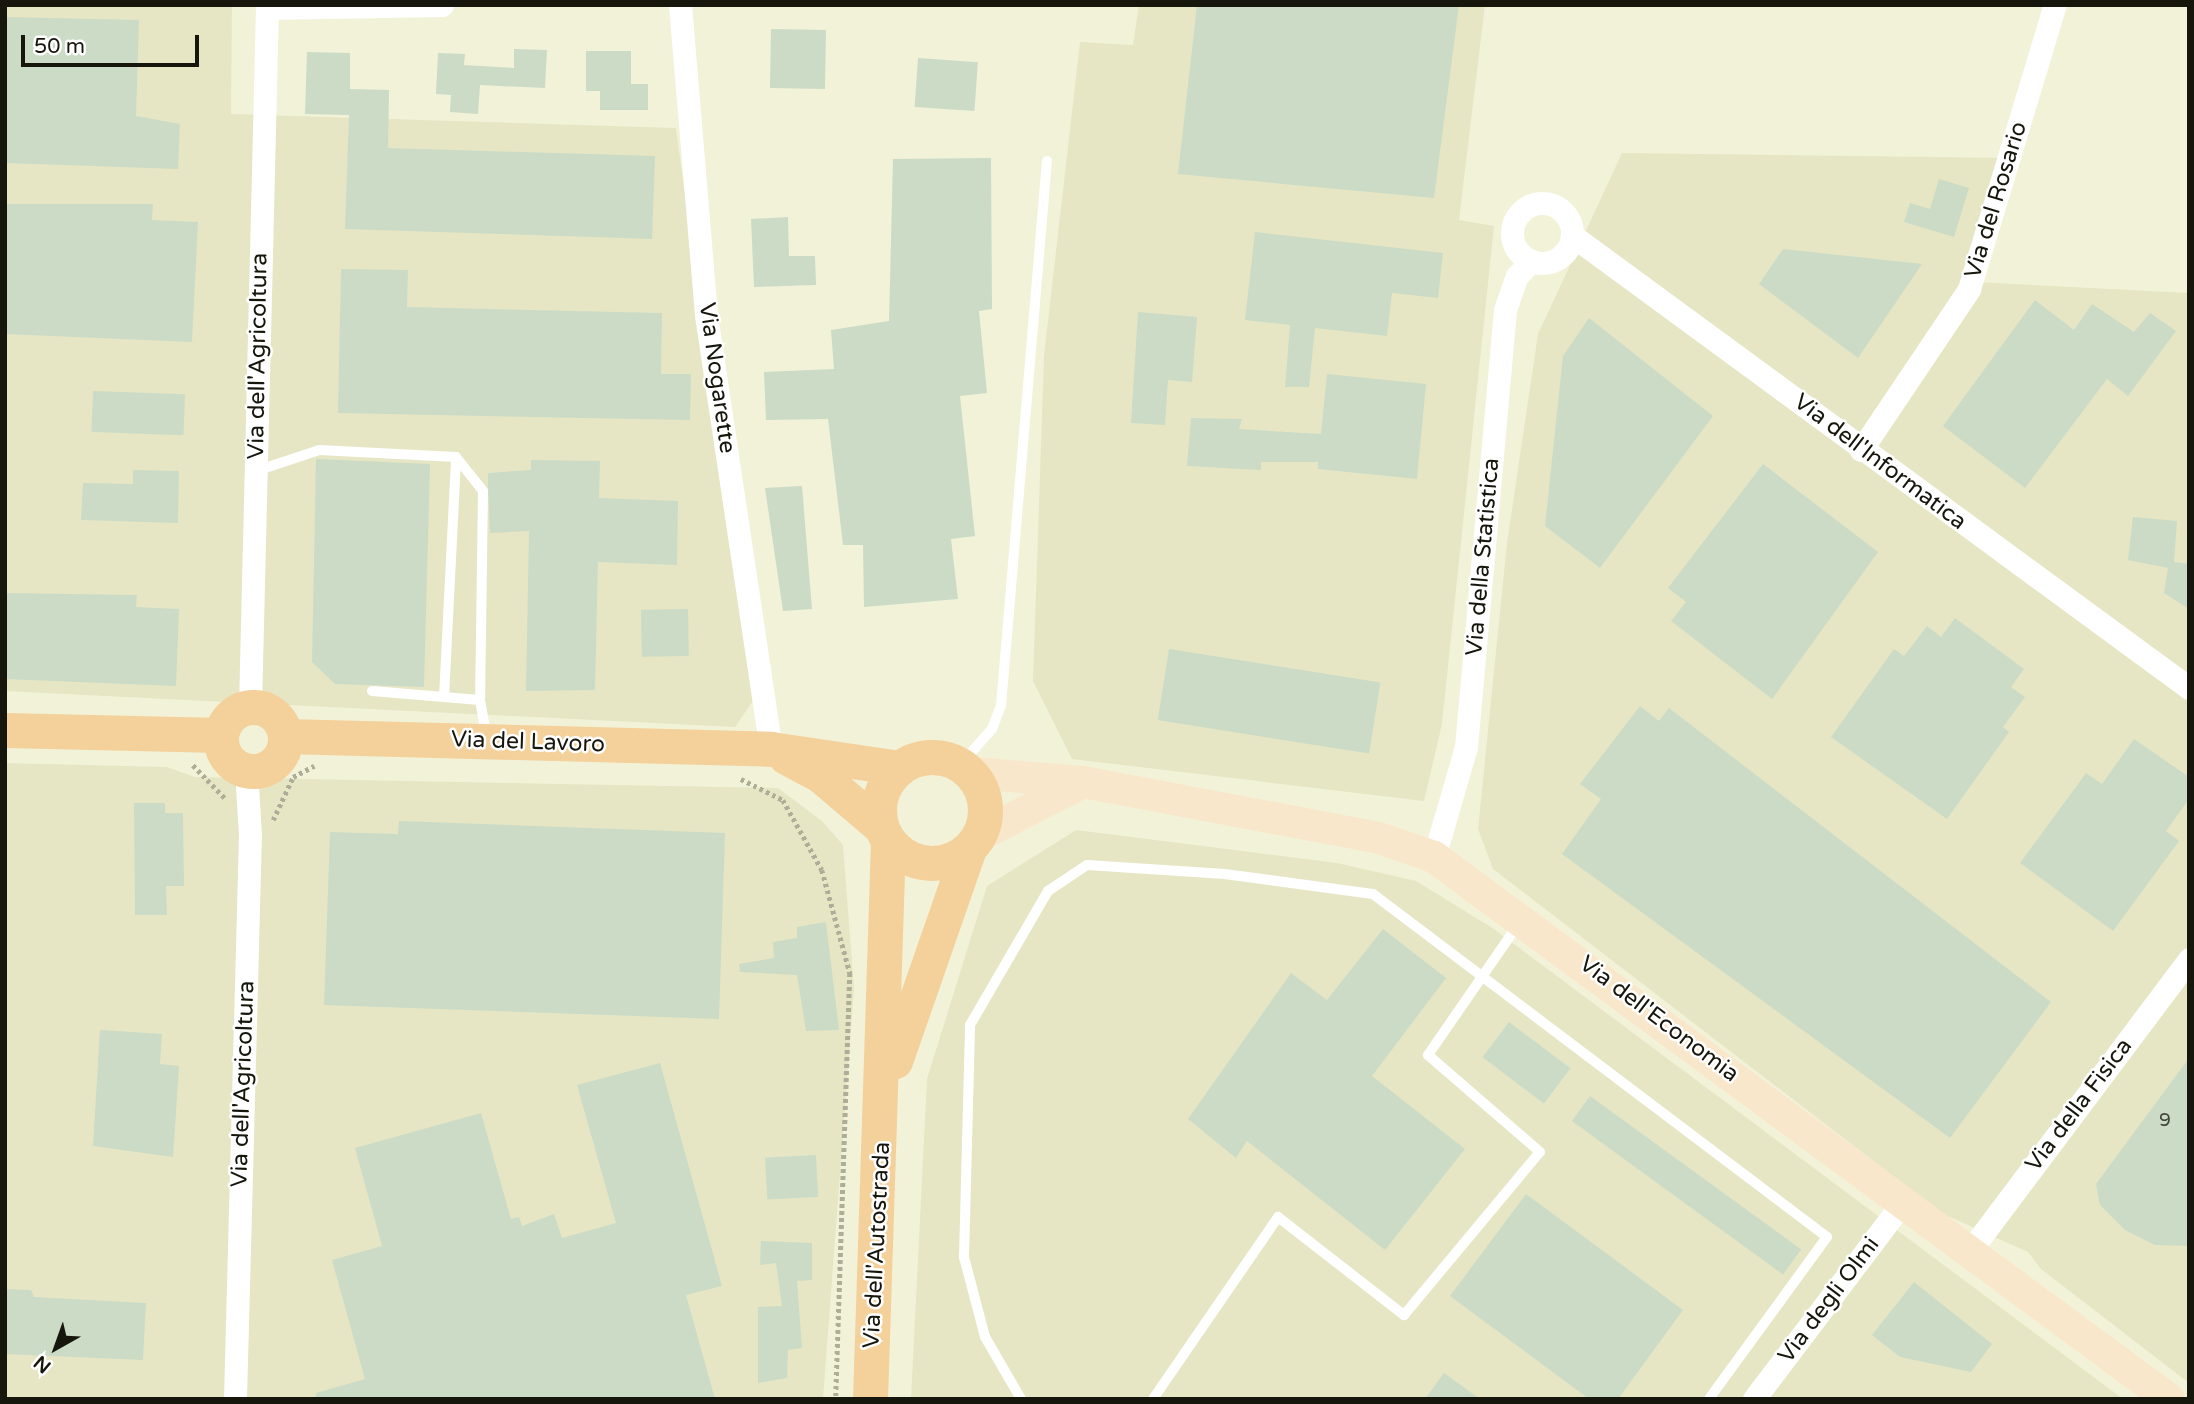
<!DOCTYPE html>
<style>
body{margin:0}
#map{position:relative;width:2194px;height:1404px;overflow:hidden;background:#f2f2d8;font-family:"Varela Round",sans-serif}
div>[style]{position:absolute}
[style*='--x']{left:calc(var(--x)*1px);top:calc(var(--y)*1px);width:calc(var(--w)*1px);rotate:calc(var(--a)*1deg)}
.built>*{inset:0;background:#e6e6c5}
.building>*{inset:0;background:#cbdbc6;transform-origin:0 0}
.path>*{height:4.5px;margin-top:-2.25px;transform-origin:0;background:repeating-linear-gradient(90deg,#adad98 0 3.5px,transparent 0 7px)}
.lane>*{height:10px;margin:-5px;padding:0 5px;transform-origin:5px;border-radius:5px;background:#fff}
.street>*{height:23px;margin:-11.5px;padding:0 11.5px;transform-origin:11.5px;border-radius:11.5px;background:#fff}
.street>.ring{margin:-11.5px;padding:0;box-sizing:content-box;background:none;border:23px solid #fff;border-radius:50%}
.secondary>*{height:32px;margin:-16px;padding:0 16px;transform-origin:16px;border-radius:16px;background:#f9e7cc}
.primary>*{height:35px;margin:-17.5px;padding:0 17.5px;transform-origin:17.5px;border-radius:17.5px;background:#f4d09a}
.primary>.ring{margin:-17.5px;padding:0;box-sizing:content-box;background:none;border:35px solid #f4d09a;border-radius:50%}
span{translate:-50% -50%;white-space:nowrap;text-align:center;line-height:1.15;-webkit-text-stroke:5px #fff;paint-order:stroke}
.number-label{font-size:19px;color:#43473b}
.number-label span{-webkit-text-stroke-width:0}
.street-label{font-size:23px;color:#16160d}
.frame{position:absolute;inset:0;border:7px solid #16160d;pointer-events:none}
.north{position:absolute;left:21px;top:1313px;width:70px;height:70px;-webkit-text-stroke:5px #fff;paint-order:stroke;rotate:220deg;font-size:19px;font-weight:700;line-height:28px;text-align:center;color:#16160d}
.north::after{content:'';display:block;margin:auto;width:24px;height:32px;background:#16160d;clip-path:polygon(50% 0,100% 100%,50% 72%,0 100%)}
.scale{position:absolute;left:21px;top:35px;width:178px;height:32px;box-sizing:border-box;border:4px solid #16160d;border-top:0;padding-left:9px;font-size:21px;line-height:24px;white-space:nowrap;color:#16160d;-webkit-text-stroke:5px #fff;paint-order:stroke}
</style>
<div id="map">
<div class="built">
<div style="clip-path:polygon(5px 5px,232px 5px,231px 114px,676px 128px,753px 701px,735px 727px,5px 691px)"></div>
<div style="clip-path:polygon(1139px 5px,1485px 5px,1459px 220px,1494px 226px,1442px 724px,1424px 801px,1072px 759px,1033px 681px,1044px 356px,1080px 42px,1133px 45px)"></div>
<div style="clip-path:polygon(1622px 153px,2012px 158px,1976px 282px,2189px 293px,2189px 1383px,2041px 1269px,2028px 1252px,1941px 1213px,1493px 869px,1478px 829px,1507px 543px,1538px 334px)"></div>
<div style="clip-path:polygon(5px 763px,167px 767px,195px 777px,778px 788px,822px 821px,843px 845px,854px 988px,823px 1399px,5px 1399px)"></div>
<div style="clip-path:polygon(1076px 830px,1337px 863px,1416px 881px,1494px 929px,2123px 1399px,911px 1399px,927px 1079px,987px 886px)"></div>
</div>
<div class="building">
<div style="clip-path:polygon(1197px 5px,1459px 5px,1434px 198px,1178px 174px)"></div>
<div style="clip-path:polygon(5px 17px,139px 20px,136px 116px,180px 124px,178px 169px,5px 163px)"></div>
<div style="left:771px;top:29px;width:55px;height:59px;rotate:1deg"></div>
<div style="clip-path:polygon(514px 49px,547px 50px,545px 88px,480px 85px,478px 114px,450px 112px,451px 95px,436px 94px,438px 53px,465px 54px,464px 65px,514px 68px)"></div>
<div style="clip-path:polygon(586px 51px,631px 51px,631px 84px,648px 84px,648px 110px,600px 110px,600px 91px,586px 91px)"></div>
<div style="clip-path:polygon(307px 52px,350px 53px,350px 89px,389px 90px,388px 148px,655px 156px,652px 239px,345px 229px,349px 115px,305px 114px)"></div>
<div style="left:918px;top:58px;width:60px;height:49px;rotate:4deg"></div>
<div style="clip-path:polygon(991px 158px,992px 309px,979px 311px,987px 393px,960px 396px,975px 536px,951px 539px,958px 599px,864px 607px,863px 545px,843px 545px,828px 419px,766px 420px,764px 372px,834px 369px,831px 330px,889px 321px,893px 159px)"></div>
<div style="clip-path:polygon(1939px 179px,1969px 188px,1954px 237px,1904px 222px,1910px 203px,1930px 209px)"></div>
<div style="clip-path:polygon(5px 204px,153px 204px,152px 220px,198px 222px,192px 342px,5px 334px)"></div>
<div style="clip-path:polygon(788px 217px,789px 256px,815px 256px,816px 285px,754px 287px,751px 219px)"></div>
<div style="clip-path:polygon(1255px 232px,1443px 253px,1438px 298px,1392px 293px,1387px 336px,1315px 328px,1309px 387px,1285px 387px,1290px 325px,1245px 320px)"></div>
<div style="clip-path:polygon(1783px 249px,1922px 264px,1858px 358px,1759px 284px)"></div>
<div style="clip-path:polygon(341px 269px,408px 270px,407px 307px,662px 313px,661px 374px,691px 374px,690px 420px,338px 413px)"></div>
<div style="clip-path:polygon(2035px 300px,2074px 330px,2092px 304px,2134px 332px,2150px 313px,2176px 331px,2128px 396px,2107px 379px,2025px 488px,1943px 426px)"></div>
<div style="clip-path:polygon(1138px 312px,1197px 317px,1192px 382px,1168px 380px,1165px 425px,1131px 423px)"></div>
<div style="clip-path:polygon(1589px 318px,1713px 416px,1600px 568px,1545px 526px,1563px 356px)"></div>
<div style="clip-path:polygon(1327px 374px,1426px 384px,1417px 479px,1318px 469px,1318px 462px,1261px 462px,1261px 470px,1187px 466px,1191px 418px,1242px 419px,1239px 429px,1321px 434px)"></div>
<div style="left:93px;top:391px;width:92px;height:41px;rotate:2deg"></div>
<div style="clip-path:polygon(316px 459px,430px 464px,424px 687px,335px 684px,312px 662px)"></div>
<div style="clip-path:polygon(531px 460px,600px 461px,599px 498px,678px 501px,677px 565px,598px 562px,595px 690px,526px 691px,529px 531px,490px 533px,488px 485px,488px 473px,531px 470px)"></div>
<div style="clip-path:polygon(1763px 464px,1878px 552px,1772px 699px,1671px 621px,1686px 602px,1668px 588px)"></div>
<div style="clip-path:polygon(133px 470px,179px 471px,178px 523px,81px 520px,83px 483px,133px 484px)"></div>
<div style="clip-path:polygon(802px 486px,812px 609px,783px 611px,765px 488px)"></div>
<div style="clip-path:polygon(2133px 517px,2177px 521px,2174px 562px,2189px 564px,2189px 609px,2164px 593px,2168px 568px,2128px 560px)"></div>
<div style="clip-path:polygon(5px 593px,137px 595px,136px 607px,179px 609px,176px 686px,5px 679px)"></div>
<div style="left:688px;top:609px;width:47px;height:47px;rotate:89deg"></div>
<div style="clip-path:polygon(1955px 618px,2024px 669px,2011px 687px,2025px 697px,2003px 727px,2009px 732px,1947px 819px,1831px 737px,1894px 649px,1904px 656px,1927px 626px,1941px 637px)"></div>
<div style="left:1169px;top:649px;width:214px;height:72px;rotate:9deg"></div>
<div style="clip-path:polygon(1640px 706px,1659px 721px,1669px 708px,2051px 1002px,1950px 1138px,1562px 854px,1601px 799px,1580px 784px)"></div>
<div style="clip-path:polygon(2134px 739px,2189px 777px,2189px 799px,2166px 831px,2179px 841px,2113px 931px,2020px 863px,2086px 773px,2102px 784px)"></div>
<div style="clip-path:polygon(134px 803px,165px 803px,165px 813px,183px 813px,184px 886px,166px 886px,167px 915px,135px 915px)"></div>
<div style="clip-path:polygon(399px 821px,725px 833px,719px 1019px,324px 1005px,330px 832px,398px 834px)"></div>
<div style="clip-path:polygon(826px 922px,839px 1030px,806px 1031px,797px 975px,740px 972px,739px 964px,774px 958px,773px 942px,797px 938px,797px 927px)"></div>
<div style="clip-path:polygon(1383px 929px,1446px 978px,1372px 1076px,1465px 1149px,1385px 1250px,1247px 1141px,1236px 1158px,1188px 1119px,1291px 973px,1327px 1000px)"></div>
<div style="left:1509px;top:1022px;width:77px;height:44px;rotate:37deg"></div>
<div style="clip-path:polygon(100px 1030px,162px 1034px,160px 1064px,179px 1066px,173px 1157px,93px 1146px)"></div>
<div style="clip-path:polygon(2189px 1058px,2189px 1246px,2155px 1245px,2125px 1230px,2100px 1205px,2096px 1184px)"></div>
<div style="clip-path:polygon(660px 1063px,722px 1286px,686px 1295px,715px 1399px,316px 1399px,316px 1393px,365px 1379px,332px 1260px,382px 1246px,355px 1148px,481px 1113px,511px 1219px,519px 1217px,522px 1226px,554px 1214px,562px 1238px,616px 1223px,577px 1085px)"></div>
<div style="left:1590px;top:1096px;width:261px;height:31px;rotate:36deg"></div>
<div style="left:816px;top:1155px;width:42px;height:51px;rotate:87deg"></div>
<div style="clip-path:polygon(1526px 1194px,1683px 1310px,1618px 1399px,1589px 1399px,1450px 1296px)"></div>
<div style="clip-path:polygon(761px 1241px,812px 1243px,812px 1280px,797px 1281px,802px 1348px,788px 1350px,787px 1378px,758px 1383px,758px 1307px,782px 1306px,776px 1263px,760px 1265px)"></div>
<div style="clip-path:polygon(1914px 1282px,1992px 1344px,1971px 1372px,1900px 1357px,1872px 1335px)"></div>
<div style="clip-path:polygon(5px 1289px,31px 1290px,34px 1297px,146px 1303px,143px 1360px,5px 1354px)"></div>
<div style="clip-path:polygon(1444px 1373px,1480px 1399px,1425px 1399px)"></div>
</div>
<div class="path">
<div style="--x:193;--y:765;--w:46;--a:45.9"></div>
<div style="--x:741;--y:779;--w:47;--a:26.6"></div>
<div style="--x:783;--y:800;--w:80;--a:60.9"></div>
<div style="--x:822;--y:870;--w:107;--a:74.8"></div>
<div style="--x:850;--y:973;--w:423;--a:91.9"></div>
<div style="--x:273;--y:820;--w:47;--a:-65.1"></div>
<div style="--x:293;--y:777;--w:24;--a:-28"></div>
</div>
<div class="lane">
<div style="--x:256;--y:471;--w:66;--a:-18.4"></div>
<div style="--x:319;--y:450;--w:137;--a:2.9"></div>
<div style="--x:456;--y:457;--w:43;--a:51.5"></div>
<div style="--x:483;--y:491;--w:209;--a:90.8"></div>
<div style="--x:480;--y:700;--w:39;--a:80"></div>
<div style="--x:372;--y:691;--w:108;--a:4.8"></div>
<div style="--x:444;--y:697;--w:240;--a:-87.1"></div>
<div style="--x:960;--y:765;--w:48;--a:-48.4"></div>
<div style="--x:992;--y:729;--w:25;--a:-69"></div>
<div style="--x:1001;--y:706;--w:547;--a:-85.18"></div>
<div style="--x:1021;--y:1399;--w:72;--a:-120.1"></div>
<div style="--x:985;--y:1337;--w:83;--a:-104.7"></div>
<div style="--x:964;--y:1257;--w:232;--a:-88.5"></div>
<div style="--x:970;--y:1025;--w:155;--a:-59.8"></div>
<div style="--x:1048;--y:891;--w:47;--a:-33.7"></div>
<div style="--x:1087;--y:865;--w:138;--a:3.7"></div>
<div style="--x:1225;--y:874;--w:149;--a:7.7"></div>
<div style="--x:1373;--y:894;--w:569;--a:37.07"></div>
<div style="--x:1827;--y:1237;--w:200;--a:126.1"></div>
<div style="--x:1153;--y:1399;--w:221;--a:-55.5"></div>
<div style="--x:1278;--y:1217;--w:160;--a:37.9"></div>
<div style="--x:1404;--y:1315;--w:212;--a:-50.2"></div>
<div style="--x:1540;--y:1152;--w:148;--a:-139.1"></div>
<div style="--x:1428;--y:1055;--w:160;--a:-55.4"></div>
</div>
<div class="street">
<div style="--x:680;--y:5;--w:311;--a:85.2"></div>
<div style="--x:706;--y:315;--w:439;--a:81.5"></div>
<div style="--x:267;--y:8;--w:175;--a:-1"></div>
<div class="ring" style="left:1512px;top:203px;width:37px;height:37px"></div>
<div style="--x:1573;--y:236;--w:764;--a:36.27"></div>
<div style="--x:1861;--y:450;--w:194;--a:-56.1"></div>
<div style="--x:1969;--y:289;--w:297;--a:-73.2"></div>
<div style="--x:250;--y:707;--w:702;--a:-88.61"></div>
<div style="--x:1434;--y:857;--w:115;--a:-73.8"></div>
<div style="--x:1466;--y:747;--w:439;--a:-84.9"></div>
<div style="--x:1505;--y:310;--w:36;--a:-71"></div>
<div style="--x:1517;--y:276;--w:21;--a:-47"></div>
<div style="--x:1970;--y:1251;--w:365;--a:-53.1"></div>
<div style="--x:235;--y:1399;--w:564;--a:-88.48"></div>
<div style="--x:250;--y:835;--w:65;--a:-93.5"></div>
<div style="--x:1754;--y:1399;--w:247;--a:-52.9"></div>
</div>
<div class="secondary">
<div style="--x:971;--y:773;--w:112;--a:4.6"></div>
<div style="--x:1083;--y:782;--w:301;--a:10.7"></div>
<div style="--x:1379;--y:838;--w:58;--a:19.1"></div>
<div style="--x:1434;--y:857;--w:913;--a:36.41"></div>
<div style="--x:980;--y:835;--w:116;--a:-27.2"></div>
</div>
<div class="primary">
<div class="ring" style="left:221px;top:707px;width:29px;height:29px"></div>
<div style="--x:5;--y:730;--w:216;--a:1.3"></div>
<div style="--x:285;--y:736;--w:486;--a:1.5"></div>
<div style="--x:771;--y:749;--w:130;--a:8.4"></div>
<div class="ring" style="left:879px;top:757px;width:71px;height:71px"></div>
<div style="--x:786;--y:757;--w:40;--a:28"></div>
<div style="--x:821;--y:776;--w:79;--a:40.4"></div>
<div style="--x:895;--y:1061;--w:222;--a:-70.8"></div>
<div style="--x:870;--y:1399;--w:558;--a:-88.15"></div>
</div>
<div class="number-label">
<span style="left:2165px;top:1121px">9</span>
</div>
<div class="street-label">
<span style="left:1996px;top:200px;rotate:-73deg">Via del Rosario</span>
<span style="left:258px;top:356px;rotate:-89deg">Via dell'Agricoltura</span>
<span style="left:717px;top:378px;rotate:82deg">Via Nogarette</span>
<span style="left:1880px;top:462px;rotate:37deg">Via dell'Informatica</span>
<span style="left:1483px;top:557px;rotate:-85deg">Via della Statistica</span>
<span style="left:528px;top:742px;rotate:2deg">Via del Lavoro</span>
<span style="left:1659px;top:1019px;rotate:37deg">Via dell'Economia</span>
<span style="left:243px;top:1084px;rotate:-88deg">Via dell'Agricoltura</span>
<span style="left:2079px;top:1105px;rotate:-53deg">Via della Fisica</span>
<span style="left:877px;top:1245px;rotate:-87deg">Via dell'Autostrada</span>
<span style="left:1829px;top:1300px;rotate:-53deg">Via degli Olmi</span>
</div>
<div class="frame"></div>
<div class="north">N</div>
<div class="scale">50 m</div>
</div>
